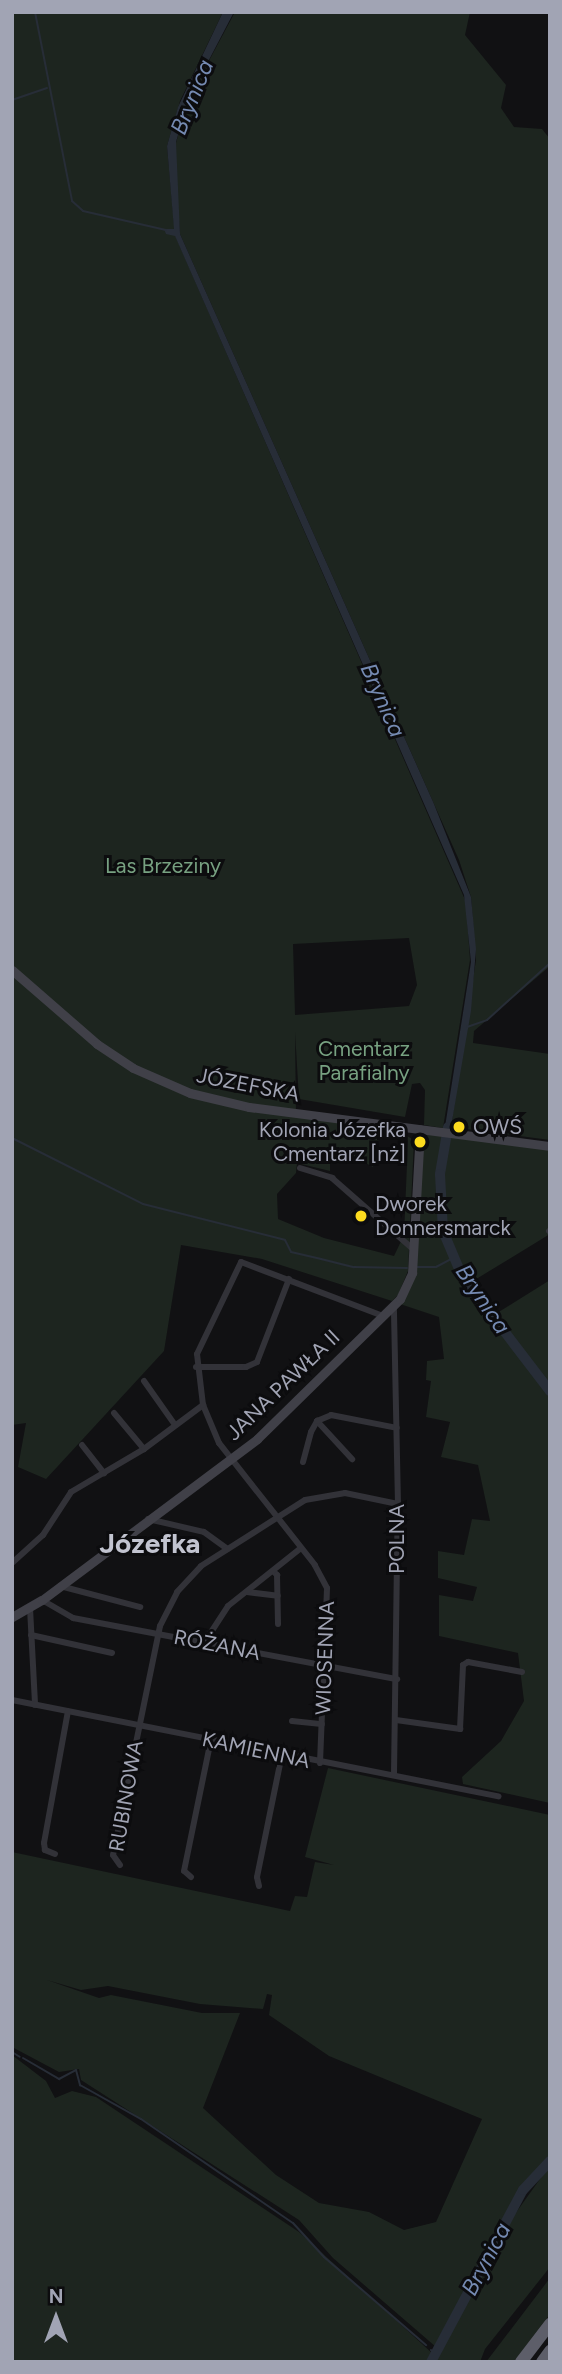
<!DOCTYPE html>
<meta charset="utf-8">
<style>
body{margin:0}
#map{position:relative;width:562px;height:2374px;overflow:hidden;background:#111113;font-family:Figtree,sans-serif}
div>[style]{position:absolute}
[style*='--x']{left:calc(var(--x)*1px);top:calc(var(--y)*1px);width:calc(var(--w)*1px);rotate:calc(var(--a)*1deg)}
.green>*{inset:0;background:#1d251f}
.water>*{inset:0;background:#272d37}
.stream>*{height:2px;margin:-1px;padding:0 1px;transform-origin:1px;border-radius:1px;background:#272d37}
.river>*{height:10px;margin:-5px;padding:0 5px;transform-origin:5px;border-radius:5px;background:#272d37}
.street>*{height:6px;margin:-3px;padding:0 3px;transform-origin:3px;border-radius:3px;background:#323238}
.secondary>*{height:9px;margin:-4.5px;padding:0 4.5px;transform-origin:4.5px;border-radius:4.5px;background:#404048}
.highway>*{height:12px;margin:-6px;padding:0 6px;transform-origin:6px;border-radius:6px;background:#5d5e69}
.dots>*{width:19px;height:19px;translate:-50% -50%;box-sizing:border-box;border:4px solid #0c0c0e;border-radius:50%}
span{translate:-50% -50%;white-space:nowrap;text-align:center;line-height:1.15;-webkit-text-stroke:6px #0c0c0e;paint-order:stroke}
.park-label{font-size:21px;color:#77a181}
.street-label{font-size:21px;color:#a1a4b4}
.poi-label{font-size:21px;color:#a1a4b4}
.left{translate:0 -50%;text-align:left}
.right{translate:-100% -50%;text-align:right}
.water-label{font-size:23px;color:#758ab2;font-style:italic}
.district-label{font-size:28px;color:#c2c4d0;font-weight:700}
.frame{position:absolute;inset:0;border:14px solid #a1a4b4;pointer-events:none}
.north{position:absolute;left:21px;top:2283px;width:70px;height:70px;-webkit-text-stroke:5px #0c0c0e;paint-order:stroke;rotate:0deg;font-size:19px;font-weight:700;line-height:28px;text-align:center;color:#a1a4b4}
.north::after{content:'';display:block;margin:auto;width:24px;height:32px;background:#a1a4b4;clip-path:polygon(50% 0,100% 100%,50% 72%,0 100%)}
</style>
<div id="map">
<div class="green">
<div style="clip-path:polygon(evenodd,12px 12px,223px 12px,180px 101px,167px 146px,175px 235px,466px 902px,470px 960px,443px 1128px,424px 1125px,425px 1090px,420px 1083px,412px 1084px,405px 1117px,299px 1099px,295px 1032px,296px 1114px,395px 1129px,414px 1140px,408px 1271px,398px 1295px,392px 1301px,262px 1259px,181px 1245px,164px 1351px,46px 1479px,18px 1467px,26px 1423px,12px 1425px,12px 12px,409px 938px,417px 985px,409px 1006px,295px 1015px,293px 944px,409px 938px,12px 12px,380px 1133px,408px 1140px,404px 1235px,394px 1256px,324px 1238px,278px 1219px,277px 1194px,296px 1173px,297px 1163px,330px 1171px,330px 1144px,373px 1167px,380px 1133px)"></div>
<div style="clip-path:polygon(235px 12px,470px 12px,465px 35px,506px 85px,501px 108px,514px 127px,542px 129px,550px 139px,550px 966px,474px 1031px,473px 1043px,550px 1054px,550px 1140px,451px 1127px,476px 960px,471px 897px,459px 860px,180px 234px,174px 150px,188px 100px)"></div>
<div style="clip-path:polygon(428px 1133px,550px 1150px,550px 1234px,473px 1281px,497px 1313px,550px 1280px,550px 1803px,463px 1784px,462px 1777px,501px 1741px,524px 1701px,518px 1653px,439px 1636px,439px 1595px,473px 1601px,477px 1587px,438px 1578px,438px 1551px,464px 1555px,472px 1519px,490px 1521px,478px 1465px,441px 1457px,450px 1422px,426px 1417px,431px 1381px,426px 1380px,427px 1361px,444px 1359px,439px 1317px,400px 1304px,414px 1276px,423px 1139px)"></div>
<div style="clip-path:polygon(evenodd,328px 1768px,550px 1815px,550px 2159px,521px 2189px,436px 2347px,333px 2258px,299px 2220px,81px 2080px,79px 2069px,59px 2072px,12px 2047px,12px 1852px,290px 1911px,295px 1896px,307px 1897px,315px 1862px,334px 1865px,305px 1857px,328px 1768px,47px 1980px,81px 1990px,108px 1986px,200px 2004px,263px 2009px,267px 1994px,272px 1995px,269px 2015px,329px 2056px,482px 2119px,436px 2222px,404px 2230px,369px 2212px,319px 2203px,276px 2175px,203px 2108px,240px 2013px,202px 2013px,111px 1995px,99px 1998px,47px 1980px)"></div>
<div style="clip-path:polygon(12px 2055px,46px 2081px,55px 2098px,72px 2091px,96px 2097px,299px 2232px,432px 2353px,427px 2362px,12px 2362px)"></div>
<div style="clip-path:polygon(550px 2165px,550px 2267px,485px 2349px,480px 2362px,434px 2362px,510px 2221px)"></div>
<div style="clip-path:polygon(550px 2278px,550px 2314px,514px 2362px,486px 2362px)"></div>
</div>
<div class="water">
<div style="clip-path:polygon(223px 12px,234px 12px,188px 100px,176px 142px,180px 234px,434px 804px,471px 897px,476px 949px,471px 1011px,451px 1127px,445px 1127px,471px 962px,464px 895px,175px 236px,166px 234px,164px 229px,174px 229px,167px 146px,178px 107px)"></div>
</div>
<div class="stream">
<div style="--x:35;--y:12;--w:193;--a:78.9"></div>
<div style="--x:72;--y:201;--w:15;--a:42"></div>
<div style="--x:83;--y:211;--w:85;--a:12.9"></div>
<div style="--x:12;--y:100;--w:37;--a:-19"></div>
<div style="--x:467;--y:1027;--w:21;--a:-19"></div>
<div style="--x:487;--y:1020;--w:85;--a:-42.1"></div>
<div style="--x:12;--y:1138;--w:147;--a:26.7"></div>
<div style="--x:143;--y:1204;--w:146;--a:14.2"></div>
<div style="--x:285;--y:1240;--w:13;--a:63"></div>
<div style="--x:291;--y:1252;--w:31;--a:13"></div>
<div style="--x:321;--y:1259;--w:34;--a:14"></div>
<div style="--x:354;--y:1267;--w:53;--a:1.1"></div>
<div style="--x:416;--y:1267;--w:20;--a:0"></div>
<div style="--x:436;--y:1267;--w:19;--a:-28"></div>
<div style="--x:12;--y:2052;--w:9;--a:32"></div>
<div style="--x:23;--y:2058;--w:42;--a:30.3"></div>
<div style="--x:59;--y:2079;--w:19;--a:-28"></div>
<div style="--x:76;--y:2070;--w:16;--a:75"></div>
<div style="--x:80;--y:2085;--w:70;--a:29.1"></div>
<div style="--x:141;--y:2119;--w:184;--a:34.4"></div>
<div style="--x:293;--y:2223;--w:46;--a:47.6"></div>
<div style="--x:324;--y:2257;--w:135;--a:40.8"></div>
<div style="--x:431;--y:2350;--w:6;--a:45"></div>
</div>
<div class="river">
<div style="--x:448;--y:1127;--w:48;--a:99.7"></div>
<div style="--x:440;--y:1174;--w:57;--a:87"></div>
<div style="--x:443;--y:1231;--w:49;--a:67.1"></div>
<div style="--x:462;--y:1276;--w:145;--a:52.6"></div>
<div style="--x:431;--y:2362;--w:195;--a:-61.9"></div>
<div style="--x:523;--y:2190;--w:40;--a:-47"></div>
</div>
<div class="street">
<div style="--x:300;--y:1168;--w:34;--a:17"></div>
<div style="--x:332;--y:1178;--w:108;--a:41.2"></div>
<div style="--x:549;--y:1231;--w:1;--a:45"></div>
<div style="--x:196;--y:1367;--w:50;--a:0"></div>
<div style="--x:246;--y:1367;--w:12;--a:-24"></div>
<div style="--x:257;--y:1362;--w:89;--a:-68.9"></div>
<div style="--x:144;--y:1381;--w:54;--a:54.8"></div>
<div style="--x:114;--y:1413;--w:47;--a:50.2"></div>
<div style="--x:317;--y:1421;--w:52;--a:47.4"></div>
<div style="--x:82;--y:1445;--w:36;--a:52"></div>
<div style="--x:303;--y:1462;--w:31;--a:-75"></div>
<div style="--x:311;--y:1432;--w:13;--a:-61"></div>
<div style="--x:317;--y:1421;--w:15;--a:-23"></div>
<div style="--x:331;--y:1415;--w:67;--a:11.1"></div>
<div style="--x:148;--y:1519;--w:57;--a:13.1"></div>
<div style="--x:204;--y:1532;--w:29;--a:36"></div>
<div style="--x:12;--y:1563;--w:42;--a:-42.1"></div>
<div style="--x:43;--y:1535;--w:51;--a:-56.9"></div>
<div style="--x:71;--y:1492;--w:85;--a:-30.5"></div>
<div style="--x:144;--y:1449;--w:74;--a:-36.7"></div>
<div style="--x:273;--y:1571;--w:6;--a:45"></div>
<div style="--x:277;--y:1575;--w:49;--a:88.8"></div>
<div style="--x:60;--y:1586;--w:83;--a:14.7"></div>
<div style="--x:247;--y:1592;--w:31;--a:7"></div>
<div style="--x:42;--y:1600;--w:36;--a:30"></div>
<div style="--x:73;--y:1618;--w:330;--a:10.7"></div>
<div style="--x:30;--y:1608;--w:97;--a:87"></div>
<div style="--x:31;--y:1635;--w:83;--a:12.5"></div>
<div style="--x:204;--y:1643;--w:44;--a:-57"></div>
<div style="--x:228;--y:1606;--w:93;--a:-38.5"></div>
<div style="--x:12;--y:1700;--w:496;--a:11.2"></div>
<div style="--x:396;--y:1720;--w:65;--a:8"></div>
<div style="--x:460;--y:1729;--w:64;--a:-87.3"></div>
<div style="--x:463;--y:1665;--w:6;--a:-31"></div>
<div style="--x:468;--y:1662;--w:55;--a:10.5"></div>
<div style="--x:292;--y:1721;--w:30;--a:6"></div>
<div style="--x:320;--y:1763;--w:175;--a:-87.7"></div>
<div style="--x:327;--y:1588;--w:26;--a:-118"></div>
<div style="--x:315;--y:1565;--w:155;--a:-128.2"></div>
<div style="--x:219;--y:1443;--w:41;--a:-112.8"></div>
<div style="--x:203;--y:1405;--w:51;--a:-96.7"></div>
<div style="--x:197;--y:1354;--w:102;--a:-64.4"></div>
<div style="--x:241;--y:1262;--w:152;--a:20.8"></div>
<div style="--x:394;--y:1774;--w:270;--a:-89.2"></div>
<div style="--x:398;--y:1504;--w:199;--a:-91.2"></div>
<div style="--x:55;--y:1854;--w:11;--a:-158"></div>
<div style="--x:45;--y:1850;--w:7;--a:-98"></div>
<div style="--x:44;--y:1843;--w:134;--a:-79.7"></div>
<div style="--x:120;--y:1865;--w:12;--a:-125"></div>
<div style="--x:113;--y:1855;--w:234;--a:-78.4"></div>
<div style="--x:160;--y:1626;--w:38;--a:-63"></div>
<div style="--x:177;--y:1592;--w:35;--a:-47"></div>
<div style="--x:201;--y:1566;--w:123;--a:-32.4"></div>
<div style="--x:305;--y:1500;--w:41;--a:-9.9"></div>
<div style="--x:345;--y:1493;--w:54;--a:11.7"></div>
<div style="--x:191;--y:1877;--w:9;--a:-139"></div>
<div style="--x:184;--y:1871;--w:134;--a:-78.4"></div>
<div style="--x:259;--y:1886;--w:9;--a:-103"></div>
<div style="--x:257;--y:1877;--w:126;--a:-78.5"></div>
</div>
<div class="secondary">
<div style="--x:12;--y:970;--w:113;--a:41"></div>
<div style="--x:97;--y:1044;--w:43;--a:33.7"></div>
<div style="--x:133;--y:1068;--w:62;--a:23.7"></div>
<div style="--x:190;--y:1093;--w:61;--a:13.3"></div>
<div style="--x:249;--y:1107;--w:304;--a:7.4"></div>
<div style="--x:12;--y:1617;--w:34;--a:-30"></div>
<div style="--x:42;--y:1600;--w:269;--a:-36.8"></div>
<div style="--x:257;--y:1439;--w:200;--a:-44.4"></div>
<div style="--x:400;--y:1299;--w:29;--a:-65"></div>
<div style="--x:412;--y:1273;--w:144;--a:-86.8"></div>
</div>
<div class="highway">
<div style="--x:521;--y:2362;--w:48;--a:-52.7"></div>
<div style="--x:542;--y:2362;--w:14;--a:-54"></div>
</div>
<div class="dots">
<div style="left:459px;top:1127px;background:#fddb1f"></div>
<div style="left:420px;top:1142px;background:#fddb1f"></div>
<div style="left:361px;top:1216px;background:#fddb1f"></div>
</div>
<div class="park-label">
<span style="left:163px;top:866px">Las Brzeziny</span>
<span style="left:364px;top:1061px">Cmentarz<br>Parafialny</span>
</div>
<div class="street-label">
<span style="left:248px;top:1085px;rotate:11deg">JÓZEFSKA</span>
<span style="left:283px;top:1385px;rotate:-44deg">JANA PAWŁA II</span>
<span style="left:397px;top:1539px;rotate:-90deg">POLNA</span>
<span style="left:217px;top:1645px;rotate:11deg">RÓŻANA</span>
<span style="left:325px;top:1658px;rotate:-88deg">WIOSENNA</span>
<span style="left:256px;top:1750px;rotate:12deg">KAMIENNA</span>
<span style="left:126px;top:1796px;rotate:-80deg">RUBINOWA</span>
</div>
<div class="poi-label">
<span class="left" style="left:473px;top:1127px">OWŚ</span>
<span class="right" style="left:406px;top:1142px">Kolonia Józefka<br>Cmentarz [nż]</span>
<span class="left" style="left:375px;top:1216px">Dworek<br>Donnersmarck</span>
</div>
<div class="water-label">
<span style="left:192px;top:97px;rotate:-68deg">Brynica</span>
<span style="left:383px;top:700px;rotate:66deg">Brynica</span>
<span style="left:483px;top:1299px;rotate:56deg">Brynica</span>
<span style="left:486px;top:2259px;rotate:-62deg">Brynica</span>
</div>
<div class="district-label">
<span style="left:150px;top:1543px">Józefka</span>
</div>
<div class="frame"></div>
<div class="north">N</div>
</div>
